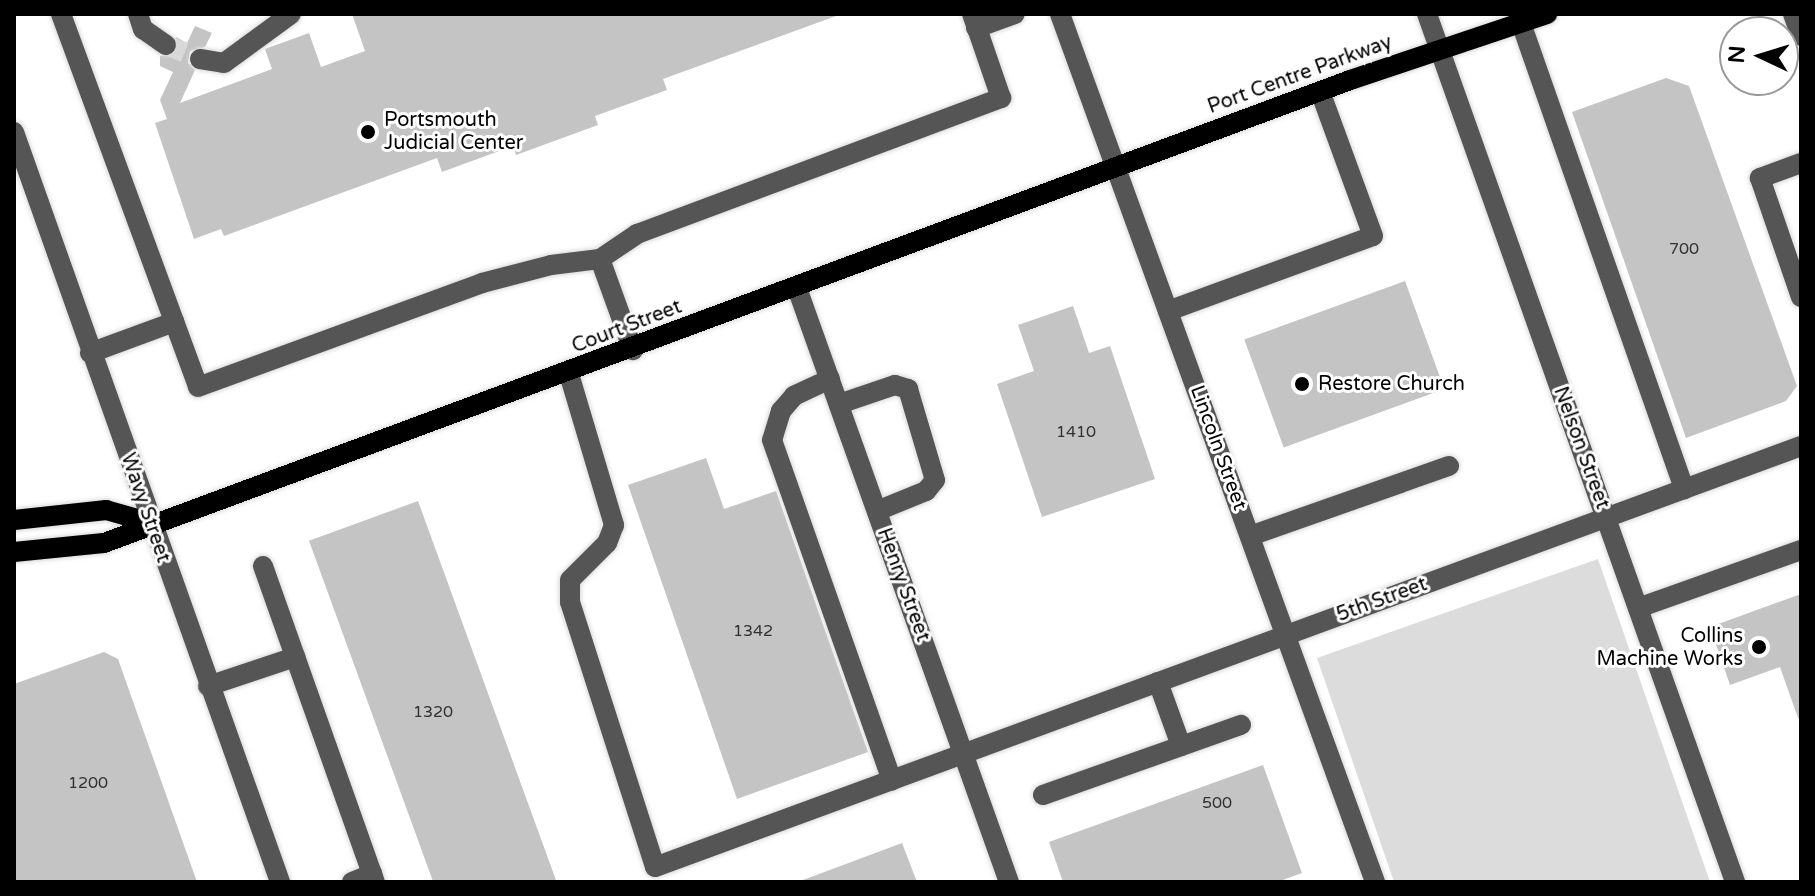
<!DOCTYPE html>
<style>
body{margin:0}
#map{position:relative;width:1815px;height:896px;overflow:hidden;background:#fff;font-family:"Varela Round",sans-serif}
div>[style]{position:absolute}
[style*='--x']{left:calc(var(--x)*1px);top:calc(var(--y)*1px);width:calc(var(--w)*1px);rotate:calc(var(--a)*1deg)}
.green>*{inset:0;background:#dcdcdc}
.building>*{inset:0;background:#c4c4c4;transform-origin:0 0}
.minor-tunnel>*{height:20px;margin-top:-10px;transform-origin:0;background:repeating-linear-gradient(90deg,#d9d9d9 0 20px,transparent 0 30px)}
.roads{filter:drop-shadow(0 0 2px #dbdbdb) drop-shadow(0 0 2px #dbdbdb)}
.minor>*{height:20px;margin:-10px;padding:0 10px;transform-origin:10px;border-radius:10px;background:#555}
.major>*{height:20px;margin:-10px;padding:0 10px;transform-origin:10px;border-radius:10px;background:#000}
.dots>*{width:22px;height:22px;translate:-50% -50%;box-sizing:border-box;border:4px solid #fff;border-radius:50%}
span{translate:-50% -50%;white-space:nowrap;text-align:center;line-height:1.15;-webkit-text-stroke:6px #fff;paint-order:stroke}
.number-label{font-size:16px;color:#313131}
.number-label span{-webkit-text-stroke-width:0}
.street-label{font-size:20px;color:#000}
.poi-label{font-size:20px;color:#000}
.left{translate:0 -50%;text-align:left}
.right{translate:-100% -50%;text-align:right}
.frame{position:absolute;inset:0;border:16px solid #000;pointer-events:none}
.north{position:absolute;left:1719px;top:16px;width:80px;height:80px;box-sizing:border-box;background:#fff;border:2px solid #999;border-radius:50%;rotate:274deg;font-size:22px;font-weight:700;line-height:32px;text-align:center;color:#000}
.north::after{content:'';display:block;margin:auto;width:28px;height:36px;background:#000;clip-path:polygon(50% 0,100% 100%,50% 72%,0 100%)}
</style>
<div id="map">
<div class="green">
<div style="clip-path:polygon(1598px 559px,1710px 882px,1394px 882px,1317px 658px)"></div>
</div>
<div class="building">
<div style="clip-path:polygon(352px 14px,836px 14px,836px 16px,663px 79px,667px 90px,595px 116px,598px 125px,516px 155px,513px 146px,442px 172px,437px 158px,224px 236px,221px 229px,194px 239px,155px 123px,167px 119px,160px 100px,173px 72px,160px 66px,160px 56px,176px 53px,176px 37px,187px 43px,195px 26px,212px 33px,205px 47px,190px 51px,188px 63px,195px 70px,180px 103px,272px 69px,265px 49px,309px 33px,321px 67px,365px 51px)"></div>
<div style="clip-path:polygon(1666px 78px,1689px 86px,1797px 386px,1786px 401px,1686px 438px,1572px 112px)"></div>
<div style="left:1405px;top:281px;width:115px;height:171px;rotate:70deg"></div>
<div style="clip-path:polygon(1073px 306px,1089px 353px,1110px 346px,1155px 479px,1042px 517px,997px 384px,1034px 371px,1018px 325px)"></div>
<div style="clip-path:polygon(706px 458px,724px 509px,776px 491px,868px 752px,737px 799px,628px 485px)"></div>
<div style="left:418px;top:501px;width:406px;height:116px;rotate:70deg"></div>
<div style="clip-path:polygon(1801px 594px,1801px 718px,1798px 718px,1780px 667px,1730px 685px,1710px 627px)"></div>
<div style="clip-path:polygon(104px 652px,118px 659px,197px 882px,14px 882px,14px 684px)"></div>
<div style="clip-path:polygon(1263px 765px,1302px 873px,1277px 882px,1063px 882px,1049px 842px)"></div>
<div style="clip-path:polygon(902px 843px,917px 882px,803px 882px,803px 880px)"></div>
</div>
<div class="minor-tunnel">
<div style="--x:166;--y:45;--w:37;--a:22"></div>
</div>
<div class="roads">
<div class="minor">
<div style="--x:61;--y:14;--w:397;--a:69.8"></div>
<div style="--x:198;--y:387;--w:302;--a:-20.1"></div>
<div style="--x:482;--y:283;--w:71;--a:-14.6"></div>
<div style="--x:551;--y:265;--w:49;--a:-7"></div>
<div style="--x:600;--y:259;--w:45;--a:-34"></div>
<div style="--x:637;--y:234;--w:389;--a:-20.5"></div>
<div style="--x:1001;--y:98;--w:89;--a:-109"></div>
<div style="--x:138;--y:14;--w:16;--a:72"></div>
<div style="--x:143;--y:29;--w:28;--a:35"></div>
<div style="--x:1060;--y:14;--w:923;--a:70.05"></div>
<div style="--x:1427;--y:14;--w:921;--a:70.46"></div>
<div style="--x:1793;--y:14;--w:23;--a:70"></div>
<div style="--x:1521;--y:23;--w:494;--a:70.7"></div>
<div style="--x:976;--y:28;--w:41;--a:-19.7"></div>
<div style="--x:200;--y:59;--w:24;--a:9"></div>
<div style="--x:224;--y:63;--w:83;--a:-36.2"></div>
<div style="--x:14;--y:132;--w:796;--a:70.47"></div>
<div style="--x:1801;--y:163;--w:44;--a:159.9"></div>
<div style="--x:1760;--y:178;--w:126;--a:71"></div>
<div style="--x:600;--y:259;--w:97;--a:70.1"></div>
<div style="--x:797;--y:288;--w:631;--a:70.36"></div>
<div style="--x:1168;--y:311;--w:218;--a:-20.1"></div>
<div style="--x:1373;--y:236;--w:154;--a:-110.1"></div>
<div style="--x:90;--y:353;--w:90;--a:-20.3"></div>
<div style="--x:569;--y:374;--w:158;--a:73.4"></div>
<div style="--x:614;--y:525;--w:19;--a:111"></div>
<div style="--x:607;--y:543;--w:52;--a:135"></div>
<div style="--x:570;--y:580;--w:22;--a:90"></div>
<div style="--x:570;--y:602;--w:278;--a:72.2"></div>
<div style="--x:655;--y:867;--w:1221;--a:-20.17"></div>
<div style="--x:830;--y:379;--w:40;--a:155"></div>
<div style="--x:794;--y:396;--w:20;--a:131"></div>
<div style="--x:781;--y:411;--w:30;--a:107"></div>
<div style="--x:772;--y:440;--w:361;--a:70.6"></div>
<div style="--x:839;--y:404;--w:59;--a:-18.7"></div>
<div style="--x:895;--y:385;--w:14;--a:17"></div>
<div style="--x:908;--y:389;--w:95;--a:73.5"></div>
<div style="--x:935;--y:480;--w:14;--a:129"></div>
<div style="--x:926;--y:491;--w:53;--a:157.8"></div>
<div style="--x:1250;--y:536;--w:211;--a:-19.4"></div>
<div style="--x:263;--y:566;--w:335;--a:70.5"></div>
<div style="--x:1638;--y:608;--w:173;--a:-19.6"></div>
<div style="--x:1158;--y:682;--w:68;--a:70.2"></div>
<div style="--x:208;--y:686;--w:92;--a:-18.4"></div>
<div style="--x:1043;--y:795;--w:210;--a:-19.5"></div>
<div style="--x:352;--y:882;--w:22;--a:-22"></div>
</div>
<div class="major">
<div style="--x:14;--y:520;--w:93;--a:-6.2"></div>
<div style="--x:106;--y:510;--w:48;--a:15.8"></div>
<div style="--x:14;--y:552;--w:90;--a:-5.7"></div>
<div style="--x:104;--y:543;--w:1329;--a:-20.38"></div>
<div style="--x:1350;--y:80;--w:208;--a:-18.5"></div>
</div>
</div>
<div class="dots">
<div style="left:368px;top:132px;background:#000"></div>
<div style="left:1302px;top:384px;background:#000"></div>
<div style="left:1759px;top:647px;background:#000"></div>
</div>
<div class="number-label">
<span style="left:1684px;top:249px">700</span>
<span style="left:1076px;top:432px">1410</span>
<span style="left:753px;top:631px">1342</span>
<span style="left:433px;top:712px">1320</span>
<span style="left:88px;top:783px">1200</span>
<span style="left:1217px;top:803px">500</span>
</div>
<div class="street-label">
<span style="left:1300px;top:75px;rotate:-20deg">Port Centre Parkway</span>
<span style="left:627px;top:327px;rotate:-21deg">Court Street</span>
<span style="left:1218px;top:448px;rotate:70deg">Lincoln Street</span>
<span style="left:1581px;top:448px;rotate:70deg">Nelson Street</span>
<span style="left:145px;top:508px;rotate:71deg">Wavy Street</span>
<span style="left:903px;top:585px;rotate:70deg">Henry Street</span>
<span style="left:1382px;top:600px;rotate:-20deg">5th Street</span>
</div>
<div class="poi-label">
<span class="left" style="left:384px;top:132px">Portsmouth<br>Judicial Center</span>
<span class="left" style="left:1318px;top:384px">Restore Church</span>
<span class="right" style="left:1743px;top:648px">Collins<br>Machine Works</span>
</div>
<div class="frame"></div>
<div class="north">N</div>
</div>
